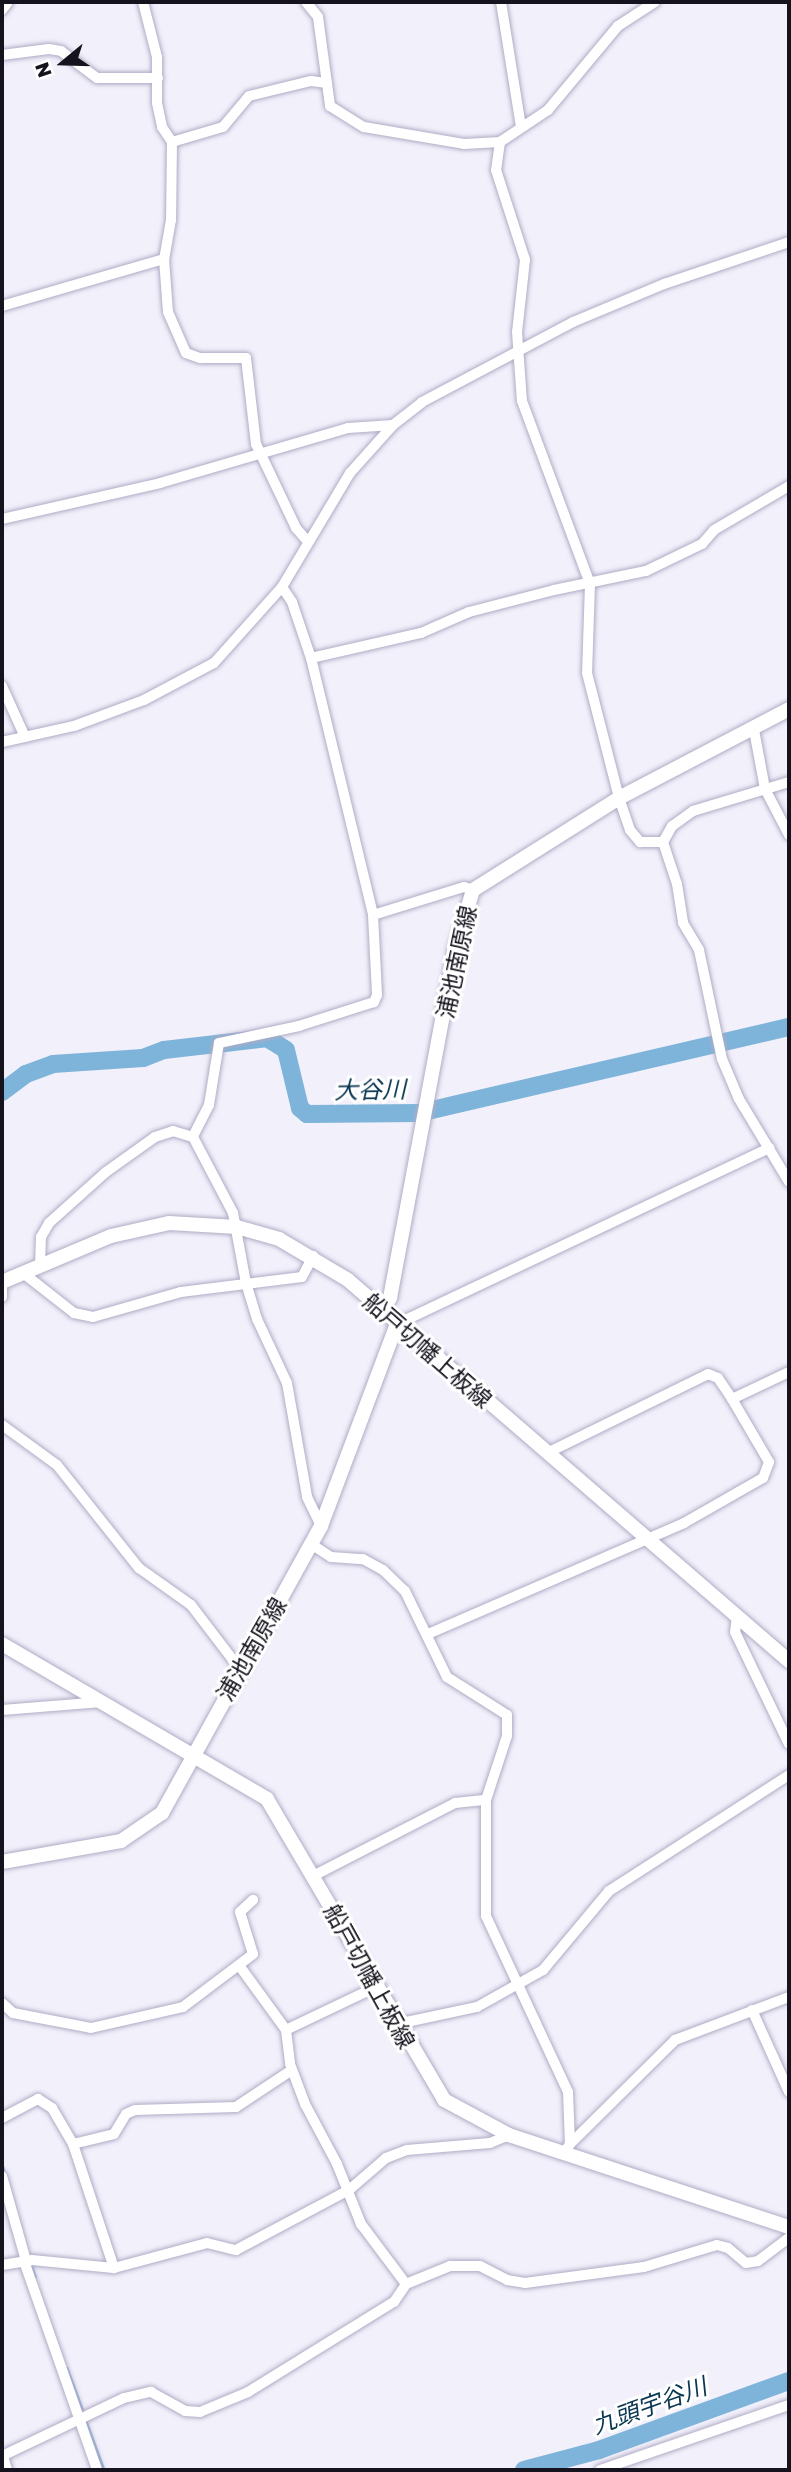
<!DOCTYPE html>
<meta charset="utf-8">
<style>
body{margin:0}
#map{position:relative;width:791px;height:2472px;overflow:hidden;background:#f2f0fb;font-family:"Golos Text","Noto Sans JP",sans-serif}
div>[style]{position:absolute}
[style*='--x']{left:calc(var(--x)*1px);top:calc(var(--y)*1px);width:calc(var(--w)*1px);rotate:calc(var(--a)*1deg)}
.stream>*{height:2.5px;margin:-1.25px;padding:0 1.25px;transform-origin:1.25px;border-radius:1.25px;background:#7eb4da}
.river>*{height:18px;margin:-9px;padding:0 9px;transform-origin:9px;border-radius:9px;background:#7eb4da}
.roads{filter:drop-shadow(0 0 2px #b0abc5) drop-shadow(0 0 2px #b0abc5)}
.minor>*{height:10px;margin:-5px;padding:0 5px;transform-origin:5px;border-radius:5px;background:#fff}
.major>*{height:14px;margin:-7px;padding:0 7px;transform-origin:7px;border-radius:7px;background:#fff}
span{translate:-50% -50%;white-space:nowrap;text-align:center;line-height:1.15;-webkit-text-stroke:6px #fff;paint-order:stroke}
.street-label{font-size:23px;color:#15131d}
.water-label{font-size:24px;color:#093650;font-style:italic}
.frame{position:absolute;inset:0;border:4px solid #15131d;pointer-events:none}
.north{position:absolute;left:28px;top:28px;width:70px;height:70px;-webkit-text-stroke:5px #fff;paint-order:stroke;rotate:251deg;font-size:19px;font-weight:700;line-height:28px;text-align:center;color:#15131d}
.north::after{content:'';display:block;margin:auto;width:24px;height:32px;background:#15131d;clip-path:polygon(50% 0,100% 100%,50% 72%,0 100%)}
</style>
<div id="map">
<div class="stream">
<div style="--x:2;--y:2163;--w:9;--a:77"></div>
<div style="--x:30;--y:2262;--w:15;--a:70"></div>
<div style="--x:67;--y:2368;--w:49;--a:69.7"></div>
<div style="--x:86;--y:2421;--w:52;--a:69.8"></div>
</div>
<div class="river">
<div style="--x:2;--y:1092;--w:30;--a:-37"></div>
<div style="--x:26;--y:1074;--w:29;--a:-20"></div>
<div style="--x:53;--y:1064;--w:90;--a:-3.8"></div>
<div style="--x:143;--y:1058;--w:22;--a:-21"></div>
<div style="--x:164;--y:1050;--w:104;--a:-6.6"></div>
<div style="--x:267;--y:1038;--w:22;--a:32"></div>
<div style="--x:286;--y:1050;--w:60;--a:76.4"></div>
<div style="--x:300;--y:1108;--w:9;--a:41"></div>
<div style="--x:307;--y:1114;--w:112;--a:-0.5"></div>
<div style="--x:419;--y:1113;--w:380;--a:-13.1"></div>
<div style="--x:524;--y:2470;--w:78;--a:-14.9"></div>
<div style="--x:599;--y:2450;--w:202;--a:-20"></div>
</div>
<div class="roads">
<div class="minor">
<div style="--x:143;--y:2;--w:57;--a:75.7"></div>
<div style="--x:157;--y:57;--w:46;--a:90"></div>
<div style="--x:157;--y:103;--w:25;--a:78"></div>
<div style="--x:162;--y:127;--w:18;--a:56"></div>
<div style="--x:172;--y:142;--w:78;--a:90.7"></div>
<div style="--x:171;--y:220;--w:40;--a:100"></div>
<div style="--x:164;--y:259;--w:53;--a:85.7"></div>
<div style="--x:168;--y:312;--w:45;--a:66.3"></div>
<div style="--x:186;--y:353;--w:15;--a:20"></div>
<div style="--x:200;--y:358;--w:46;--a:0"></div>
<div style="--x:246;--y:358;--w:87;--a:83.4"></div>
<div style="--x:256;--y:444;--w:93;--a:64.5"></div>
<div style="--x:296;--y:528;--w:18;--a:49"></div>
<div style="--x:306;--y:2;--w:19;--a:51"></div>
<div style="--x:318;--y:17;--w:90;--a:82.3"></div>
<div style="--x:330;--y:106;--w:40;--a:32"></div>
<div style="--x:364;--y:127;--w:101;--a:9.6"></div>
<div style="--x:464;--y:144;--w:36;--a:-3"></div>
<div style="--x:500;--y:142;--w:58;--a:-33.7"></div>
<div style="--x:548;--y:110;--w:109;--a:-50.2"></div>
<div style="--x:618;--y:26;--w:44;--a:-33"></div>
<div style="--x:501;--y:2;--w:127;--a:80.9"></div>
<div style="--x:2;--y:10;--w:10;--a:-53"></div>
<div style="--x:2;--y:55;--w:47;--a:-7.3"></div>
<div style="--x:49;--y:49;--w:12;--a:9"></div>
<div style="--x:61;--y:51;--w:45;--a:36.9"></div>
<div style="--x:97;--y:78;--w:61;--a:0"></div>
<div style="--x:172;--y:142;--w:53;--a:-16.4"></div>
<div style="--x:223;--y:127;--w:40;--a:-50"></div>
<div style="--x:249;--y:96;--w:64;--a:-13.6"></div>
<div style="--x:311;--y:81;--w:16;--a:7"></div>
<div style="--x:500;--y:142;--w:28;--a:98"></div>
<div style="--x:496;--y:170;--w:95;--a:72.1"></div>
<div style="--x:525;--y:260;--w:72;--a:96.3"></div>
<div style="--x:517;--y:332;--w:69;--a:85.9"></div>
<div style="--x:522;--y:401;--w:195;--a:69.6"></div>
<div style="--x:590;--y:584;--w:89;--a:91.9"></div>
<div style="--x:587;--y:673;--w:129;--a:75.6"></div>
<div style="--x:619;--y:798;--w:34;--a:71"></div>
<div style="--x:630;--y:830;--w:16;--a:50"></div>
<div style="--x:640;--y:842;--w:23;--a:0"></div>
<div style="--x:2;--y:306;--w:169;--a:-16.2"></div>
<div style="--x:2;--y:519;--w:162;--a:-12.8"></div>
<div style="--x:160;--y:483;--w:196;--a:-16.3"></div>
<div style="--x:348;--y:428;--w:45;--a:-3.8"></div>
<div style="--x:282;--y:587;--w:18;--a:56"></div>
<div style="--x:292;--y:602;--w:59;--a:71.3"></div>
<div style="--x:311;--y:658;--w:264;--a:76.4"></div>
<div style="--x:373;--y:915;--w:80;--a:87.1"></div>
<div style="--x:377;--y:995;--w:8;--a:113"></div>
<div style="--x:374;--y:1002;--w:79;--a:162.3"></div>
<div style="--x:299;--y:1026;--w:82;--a:168"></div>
<div style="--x:219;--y:1043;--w:63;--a:99.2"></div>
<div style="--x:209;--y:1105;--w:36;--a:117"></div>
<div style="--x:193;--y:1137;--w:86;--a:62.2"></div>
<div style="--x:233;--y:1213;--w:71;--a:79.5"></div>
<div style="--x:246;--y:1283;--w:38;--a:73"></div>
<div style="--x:257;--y:1319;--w:71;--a:64.9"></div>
<div style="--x:287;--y:1383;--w:116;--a:80"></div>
<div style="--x:307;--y:1497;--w:32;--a:64"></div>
<div style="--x:311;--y:658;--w:113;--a:-12.8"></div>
<div style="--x:421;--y:633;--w:52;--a:-23.6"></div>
<div style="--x:469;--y:612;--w:88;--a:-14.5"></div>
<div style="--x:554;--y:590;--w:94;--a:-11.7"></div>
<div style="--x:646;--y:571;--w:62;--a:-25.7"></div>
<div style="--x:702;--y:544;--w:18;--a:-49"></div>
<div style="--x:714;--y:530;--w:87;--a:-30.4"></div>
<div style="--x:2;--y:686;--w:56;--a:65.7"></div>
<div style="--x:754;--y:730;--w:60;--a:79.4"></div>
<div style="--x:765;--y:789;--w:52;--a:62.4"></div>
<div style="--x:2;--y:742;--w:74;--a:-12.5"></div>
<div style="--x:74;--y:726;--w:75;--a:-20.4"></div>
<div style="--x:144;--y:700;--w:79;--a:-27.9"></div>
<div style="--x:214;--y:663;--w:102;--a:-48.2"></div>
<div style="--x:282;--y:587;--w:133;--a:-59.2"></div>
<div style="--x:350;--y:473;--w:64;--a:-48.1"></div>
<div style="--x:393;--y:425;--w:37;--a:-38"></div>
<div style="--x:422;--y:402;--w:171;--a:-27.9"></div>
<div style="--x:573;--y:322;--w:99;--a:-22.7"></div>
<div style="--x:664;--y:284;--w:132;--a:-18.6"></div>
<div style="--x:789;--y:782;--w:100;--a:163.2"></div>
<div style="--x:693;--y:811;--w:26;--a:144"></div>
<div style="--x:672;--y:826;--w:18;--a:119"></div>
<div style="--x:663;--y:842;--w:44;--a:71.6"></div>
<div style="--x:677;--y:884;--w:39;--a:81"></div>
<div style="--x:683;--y:923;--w:31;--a:59"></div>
<div style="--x:699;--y:950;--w:111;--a:78.1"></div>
<div style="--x:722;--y:1059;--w:43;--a:67"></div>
<div style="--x:739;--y:1099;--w:97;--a:58.9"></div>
<div style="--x:373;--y:915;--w:95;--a:-17.1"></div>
<div style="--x:464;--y:887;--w:9;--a:18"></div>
<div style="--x:40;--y:1265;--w:28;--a:-88"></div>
<div style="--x:41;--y:1237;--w:16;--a:-60"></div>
<div style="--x:49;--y:1223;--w:76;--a:-41.8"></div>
<div style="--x:106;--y:1172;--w:60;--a:-35.5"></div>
<div style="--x:155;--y:1137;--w:19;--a:-18"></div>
<div style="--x:173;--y:1131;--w:21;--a:17"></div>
<div style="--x:23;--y:1273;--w:65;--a:38.1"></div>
<div style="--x:74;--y:1313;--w:19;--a:12"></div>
<div style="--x:93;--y:1317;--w:91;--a:-15.9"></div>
<div style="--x:181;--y:1292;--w:122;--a:-7.1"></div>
<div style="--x:302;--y:1277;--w:24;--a:-62"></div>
<div style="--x:2;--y:1283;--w:14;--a:90"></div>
<div style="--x:397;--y:1324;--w:412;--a:-25.3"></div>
<div style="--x:2;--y:1425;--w:68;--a:36"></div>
<div style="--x:57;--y:1465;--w:132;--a:51.5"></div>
<div style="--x:139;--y:1568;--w:64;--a:35.4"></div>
<div style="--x:191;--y:1605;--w:79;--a:52.7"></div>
<div style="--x:547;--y:1453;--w:179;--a:-26.1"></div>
<div style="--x:708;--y:1374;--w:11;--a:22"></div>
<div style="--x:718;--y:1378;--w:25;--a:56"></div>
<div style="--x:732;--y:1399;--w:63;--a:-25.3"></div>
<div style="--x:311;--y:1544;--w:24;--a:33"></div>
<div style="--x:331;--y:1557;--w:32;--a:4"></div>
<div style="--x:363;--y:1559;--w:23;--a:29"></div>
<div style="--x:383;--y:1570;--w:30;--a:44"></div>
<div style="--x:405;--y:1591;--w:96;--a:64"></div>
<div style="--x:447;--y:1677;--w:71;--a:32.3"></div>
<div style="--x:507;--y:1715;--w:21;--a:90"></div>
<div style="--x:507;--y:1736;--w:67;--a:108.2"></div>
<div style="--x:486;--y:1800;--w:116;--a:90"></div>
<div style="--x:486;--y:1916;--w:194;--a:65"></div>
<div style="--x:568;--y:2092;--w:52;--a:87.8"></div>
<div style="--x:570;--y:2144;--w:11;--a:124"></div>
<div style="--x:737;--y:1616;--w:16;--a:97"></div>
<div style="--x:735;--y:1632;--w:124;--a:64.3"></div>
<div style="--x:428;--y:1634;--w:279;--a:-23.4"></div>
<div style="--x:684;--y:1523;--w:91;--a:-29.7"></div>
<div style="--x:763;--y:1478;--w:17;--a:-69"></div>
<div style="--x:769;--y:1462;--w:73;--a:-120.4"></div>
<div style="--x:2;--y:1710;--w:100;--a:-4.6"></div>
<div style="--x:313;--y:1876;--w:160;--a:-27.2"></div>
<div style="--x:455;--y:1803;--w:31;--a:-6"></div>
<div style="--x:241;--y:1968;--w:77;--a:54"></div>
<div style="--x:376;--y:1987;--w:100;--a:154.5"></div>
<div style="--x:286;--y:2030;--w:34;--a:83"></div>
<div style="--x:290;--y:2064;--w:43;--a:69.4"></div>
<div style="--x:305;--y:2104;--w:68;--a:61.9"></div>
<div style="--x:337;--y:2164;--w:65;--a:68.2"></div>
<div style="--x:361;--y:2224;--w:75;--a:53.1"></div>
<div style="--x:2;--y:2003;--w:15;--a:42"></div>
<div style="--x:13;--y:2013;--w:79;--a:10.9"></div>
<div style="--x:91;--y:2028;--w:94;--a:-12.9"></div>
<div style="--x:183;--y:2007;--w:88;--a:-37.1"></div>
<div style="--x:253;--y:1954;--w:44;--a:-107.2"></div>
<div style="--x:240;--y:1912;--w:18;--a:-43"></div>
<div style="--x:752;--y:2010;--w:90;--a:65.7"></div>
<div style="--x:397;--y:2024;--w:82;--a:-12"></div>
<div style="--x:477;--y:2007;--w:76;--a:-29.3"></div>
<div style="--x:543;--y:1970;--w:103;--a:-50.1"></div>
<div style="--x:609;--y:1891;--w:214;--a:-32.8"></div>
<div style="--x:2;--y:2118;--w:41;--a:-27.8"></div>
<div style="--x:38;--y:2099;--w:17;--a:33"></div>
<div style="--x:52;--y:2108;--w:42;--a:59.7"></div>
<div style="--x:73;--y:2144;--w:131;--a:71.7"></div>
<div style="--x:73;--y:2144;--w:42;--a:-13.7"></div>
<div style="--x:114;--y:2134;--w:23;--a:-59"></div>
<div style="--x:126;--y:2114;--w:10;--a:-24"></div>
<div style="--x:135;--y:2110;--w:101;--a:-1.7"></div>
<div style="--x:236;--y:2107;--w:67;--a:-33.5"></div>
<div style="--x:570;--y:2144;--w:148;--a:-44.7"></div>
<div style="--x:675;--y:2040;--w:122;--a:-20.7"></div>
<div style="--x:2;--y:2176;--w:88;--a:74.2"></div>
<div style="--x:24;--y:2261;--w:221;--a:70.7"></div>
<div style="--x:2;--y:2265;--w:30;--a:-9"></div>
<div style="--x:32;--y:2260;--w:82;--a:5.6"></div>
<div style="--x:114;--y:2268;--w:96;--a:-15"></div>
<div style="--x:207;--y:2243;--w:30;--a:14"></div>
<div style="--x:236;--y:2250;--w:128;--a:-28"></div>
<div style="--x:349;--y:2190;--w:49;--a:-40.9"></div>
<div style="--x:386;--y:2158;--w:22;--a:-21"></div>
<div style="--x:407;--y:2150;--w:83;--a:-4.8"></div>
<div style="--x:490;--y:2143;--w:21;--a:-23"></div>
<div style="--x:2;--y:2456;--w:135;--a:-25.4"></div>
<div style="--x:124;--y:2398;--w:28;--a:-13"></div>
<div style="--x:151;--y:2392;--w:39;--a:29"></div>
<div style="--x:185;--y:2411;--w:15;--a:4"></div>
<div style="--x:200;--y:2412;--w:52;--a:-22.6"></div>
<div style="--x:248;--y:2392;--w:172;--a:-31.7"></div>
<div style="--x:394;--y:2302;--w:22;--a:-56"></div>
<div style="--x:406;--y:2284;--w:48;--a:-22.2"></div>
<div style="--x:450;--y:2266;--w:30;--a:0"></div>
<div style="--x:480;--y:2266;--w:30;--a:27"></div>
<div style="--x:507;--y:2280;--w:18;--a:9"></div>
<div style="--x:525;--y:2283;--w:120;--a:-7.7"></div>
<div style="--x:644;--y:2267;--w:76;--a:-16.8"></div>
<div style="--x:717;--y:2245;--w:11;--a:15"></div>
<div style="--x:728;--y:2248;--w:23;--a:40"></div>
<div style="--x:746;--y:2263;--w:12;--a:-9"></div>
<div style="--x:758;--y:2261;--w:39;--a:-37"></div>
<div style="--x:3;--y:2456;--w:15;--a:74"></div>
<div style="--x:600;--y:2470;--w:200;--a:-19"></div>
</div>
<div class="major">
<div style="--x:2;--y:1282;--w:118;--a:-22.9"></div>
<div style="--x:111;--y:1236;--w:59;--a:-12.6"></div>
<div style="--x:169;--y:1223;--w:68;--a:3.4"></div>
<div style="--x:237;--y:1227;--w:44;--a:15.9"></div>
<div style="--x:279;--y:1239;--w:80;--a:30.7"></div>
<div style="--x:348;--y:1280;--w:583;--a:40.83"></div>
<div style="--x:382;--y:1309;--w:14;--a:-54"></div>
<div style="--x:390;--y:1298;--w:357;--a:-79.4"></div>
<div style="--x:456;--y:947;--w:59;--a:-73.4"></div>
<div style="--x:473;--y:890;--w:173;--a:-32.2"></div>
<div style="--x:619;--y:798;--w:192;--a:-27.6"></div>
<div style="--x:2;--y:1644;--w:307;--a:30.3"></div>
<div style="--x:267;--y:1799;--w:349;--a:59.5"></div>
<div style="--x:444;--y:2100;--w:74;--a:28.3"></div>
<div style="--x:509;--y:2135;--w:295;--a:18.2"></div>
<div style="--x:2;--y:1862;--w:121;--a:-10"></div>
<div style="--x:121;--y:1841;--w:50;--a:-34.3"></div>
<div style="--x:162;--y:1813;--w:328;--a:-61"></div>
<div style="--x:321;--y:1526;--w:216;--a:-69.4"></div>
</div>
</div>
<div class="street-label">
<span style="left:456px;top:962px;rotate:-78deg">浦池南原線</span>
<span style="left:428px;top:1350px;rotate:41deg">船戸切幡上板線</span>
<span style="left:251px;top:1649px;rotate:-60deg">浦池南原線</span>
<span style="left:370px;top:1976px;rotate:61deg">船戸切幡上板線</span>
</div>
<div class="water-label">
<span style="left:370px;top:1089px;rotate:-1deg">大谷川</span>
<span style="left:649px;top:2405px;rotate:-20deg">九頭宇谷川</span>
</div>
<div class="frame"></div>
<div class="north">N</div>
</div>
